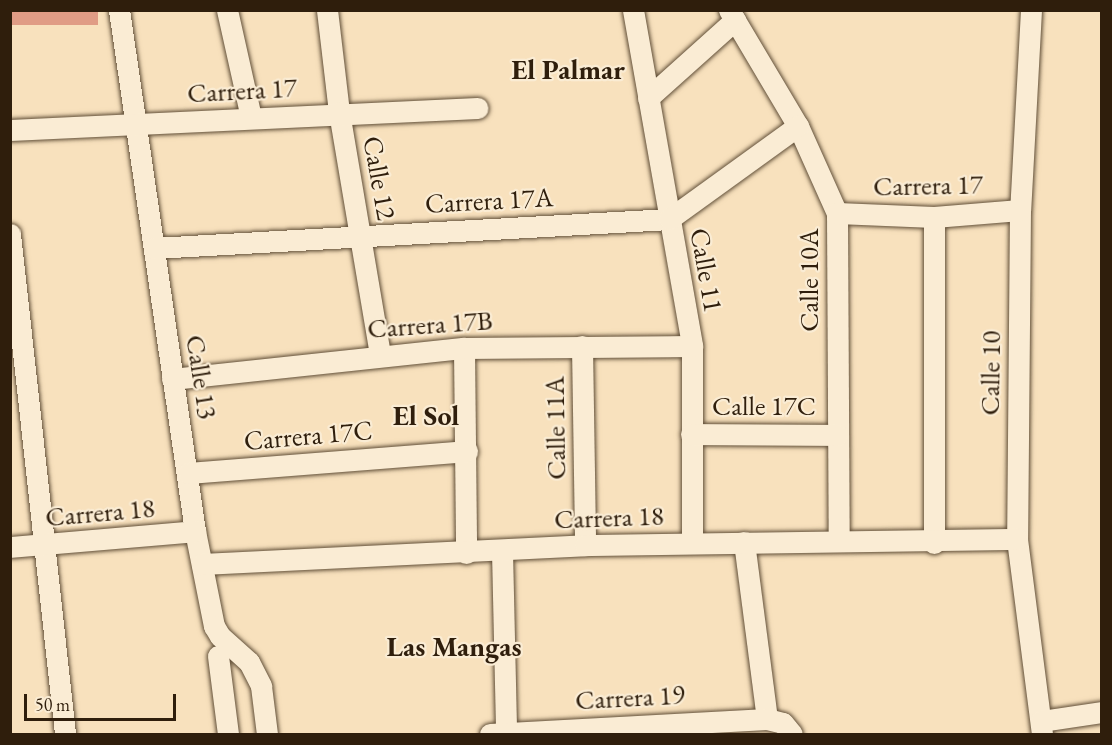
<!DOCTYPE html>
<style>
body{margin:0}
#map{position:relative;width:1112px;height:745px;overflow:hidden;background:#f8e1bd;font-family:"EB Garamond",serif}
div>[style]{position:absolute}
[style*='--x']{left:calc(var(--x)*1px);top:calc(var(--y)*1px);width:calc(var(--w)*1px);rotate:calc(var(--a)*1deg)}
.building>*{inset:0;background:#e09c85;transform-origin:0 0}
.roads{filter:drop-shadow(0 0 2px #614f38) drop-shadow(0 0 2px #614f38)}
.minor>*{height:21px;margin:-10.5px;padding:0 10.5px;transform-origin:10.5px;border-radius:10.5px;background:#faecd4}
span{translate:-50% -50%;white-space:nowrap;text-align:center;line-height:1.15;-webkit-text-stroke:4.5px #faecd4;paint-order:stroke}
.street-label{font-size:27px;color:#2f1e0c}
.neighbourhood-label{font-size:28px;color:#2f1e0c;font-weight:700}
.frame{position:absolute;inset:0;border:12px solid #2f1e0c;pointer-events:none}
.scale{position:absolute;left:24px;top:694px;width:152px;height:27px;box-sizing:border-box;border:3px solid #2f1e0c;border-top:0;padding-left:8px;font-size:18px;line-height:21px;white-space:nowrap;color:#2f1e0c;-webkit-text-stroke:4px #faecd4;paint-order:stroke}
</style>
<div id="map">
<div class="building">
<div style="left:10px;top:10px;width:88px;height:15px"></div>
</div>
<div class="roads">
<div class="minor">
<div style="--x:119;--y:10;--w:527;--a:81.7"></div>
<div style="--x:195;--y:531;--w:97;--a:78.7"></div>
<div style="--x:214;--y:626;--w:12;--a:59"></div>
<div style="--x:220;--y:636;--w:39;--a:42"></div>
<div style="--x:249;--y:662;--w:27;--a:63"></div>
<div style="--x:261;--y:686;--w:48;--a:82.9"></div>
<div style="--x:227;--y:10;--w:110;--a:77.4"></div>
<div style="--x:327;--y:10;--w:103;--a:83.3"></div>
<div style="--x:339;--y:112;--w:245;--a:80.4"></div>
<div style="--x:633;--y:10;--w:341;--a:80"></div>
<div style="--x:692;--y:346;--w:197;--a:90"></div>
<div style="--x:729;--y:10;--w:135;--a:59.3"></div>
<div style="--x:798;--y:126;--w:95;--a:65.9"></div>
<div style="--x:837;--y:213;--w:328;--a:89.7"></div>
<div style="--x:1031;--y:10;--w:200;--a:93.1"></div>
<div style="--x:1020;--y:210;--w:329;--a:90.5"></div>
<div style="--x:1017;--y:539;--w:197;--a:82.7"></div>
<div style="--x:648;--y:98;--w:117;--a:-41.9"></div>
<div style="--x:10;--y:130;--w:468;--a:-2.7"></div>
<div style="--x:837;--y:213;--w:97;--a:2.4"></div>
<div style="--x:934;--y:217;--w:86;--a:-4.7"></div>
<div style="--x:934;--y:217;--w:326;--a:90"></div>
<div style="--x:10;--y:234;--w:503;--a:83.72"></div>
<div style="--x:154;--y:248;--w:516;--a:-3.22"></div>
<div style="--x:669;--y:219;--w:159;--a:-35.8"></div>
<div style="--x:582;--y:346;--w:199;--a:89.1"></div>
<div style="--x:464;--y:348;--w:205;--a:89.4"></div>
<div style="--x:172;--y:379;--w:294;--a:-6.1"></div>
<div style="--x:464;--y:348;--w:228;--a:-0.5"></div>
<div style="--x:691;--y:434;--w:146;--a:0.4"></div>
<div style="--x:189;--y:473;--w:279;--a:-4.5"></div>
<div style="--x:744;--y:542;--w:178;--a:82.6"></div>
<div style="--x:10;--y:547;--w:186;--a:-4.9"></div>
<div style="--x:502;--y:551;--w:181;--a:88.7"></div>
<div style="--x:202;--y:564;--w:383;--a:-2.8"></div>
<div style="--x:585;--y:545;--w:432;--a:-0.8"></div>
<div style="--x:218;--y:656;--w:79;--a:82.7"></div>
<div style="--x:1041;--y:721;--w:62;--a:-8.4"></div>
<div style="--x:490;--y:734;--w:277;--a:-3.1"></div>
<div style="--x:767;--y:719;--w:16;--a:14"></div>
<div style="--x:783;--y:723;--w:14;--a:51"></div>
</div>
</div>
<div class="street-label">
<span style="left:242px;top:90px;rotate:-3deg">Carrera 17</span>
<span style="left:380px;top:178px;rotate:80deg">Calle 12</span>
<span style="left:928px;top:185px;rotate:-1deg">Carrera 17</span>
<span style="left:489px;top:200px;rotate:-3deg">Carrera 17A</span>
<span style="left:707px;top:270px;rotate:80deg">Calle 11</span>
<span style="left:809px;top:280px;rotate:-90deg">Calle 10A</span>
<span style="left:430px;top:324px;rotate:-4deg">Carrera 17B</span>
<span style="left:990px;top:373px;rotate:-89deg">Calle 10</span>
<span style="left:202px;top:377px;rotate:81deg">Calle 13</span>
<span style="left:764px;top:406px">Calle 17C</span>
<span style="left:555px;top:428px;rotate:-91deg">Calle 11A</span>
<span style="left:308px;top:435px;rotate:-5deg">Carrera 17C</span>
<span style="left:100px;top:512px;rotate:-5deg">Carrera 18</span>
<span style="left:609px;top:517px;rotate:-2deg">Carrera 18</span>
<span style="left:630px;top:697px;rotate:-3deg">Carrera 19</span>
</div>
<div class="neighbourhood-label">
<span style="left:568px;top:69px">El Palmar</span>
<span style="left:426px;top:415px">El Sol</span>
<span style="left:454px;top:646px">Las Mangas</span>
</div>
<div class="frame"></div>
<div class="scale">50 m</div>
</div>
